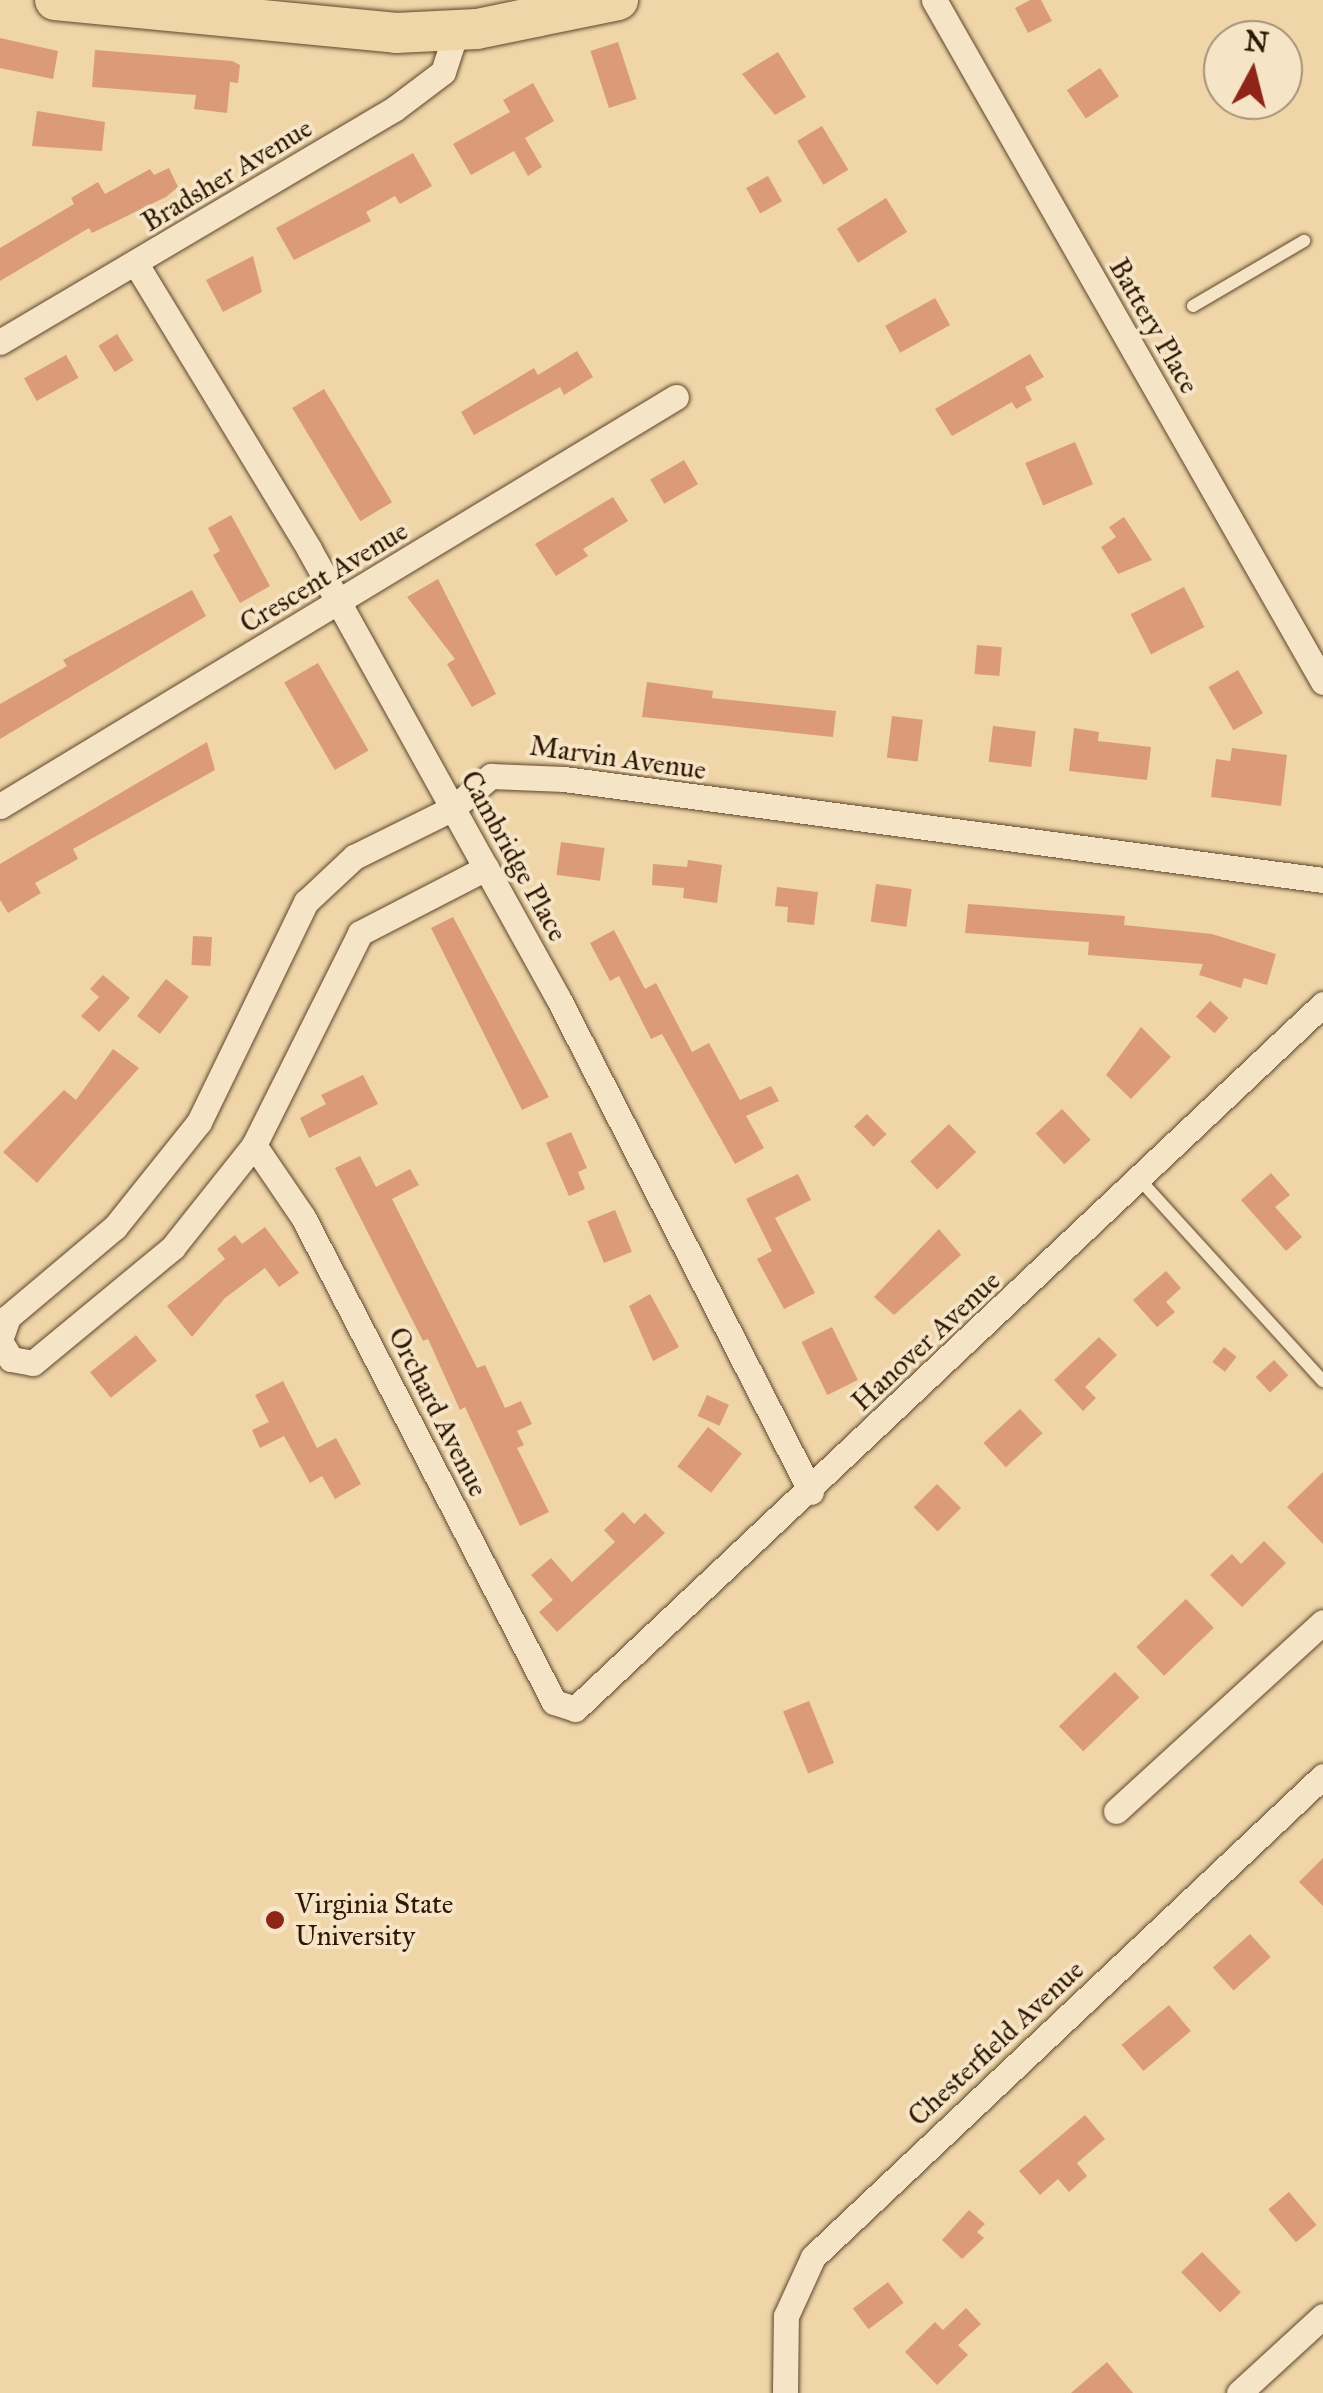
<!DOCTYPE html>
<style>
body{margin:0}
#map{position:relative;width:1323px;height:2393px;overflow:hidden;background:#efd5a8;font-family:"IM FELL Great Primer",serif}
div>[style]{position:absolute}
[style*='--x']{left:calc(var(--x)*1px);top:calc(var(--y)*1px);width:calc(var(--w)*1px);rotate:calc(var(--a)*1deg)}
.building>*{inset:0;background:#db9b7b;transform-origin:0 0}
.roads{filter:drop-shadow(0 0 2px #5f462c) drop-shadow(0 0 2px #5f462c)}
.lane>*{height:12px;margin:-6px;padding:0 6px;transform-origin:6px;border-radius:6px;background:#f5e4c6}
.street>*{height:25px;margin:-12.5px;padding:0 12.5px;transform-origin:12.5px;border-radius:12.5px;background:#f5e4c6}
.primary>*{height:40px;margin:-20px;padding:0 20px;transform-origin:20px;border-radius:20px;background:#efd5a8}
.dots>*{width:28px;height:28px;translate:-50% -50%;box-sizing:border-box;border:5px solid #f5e4c6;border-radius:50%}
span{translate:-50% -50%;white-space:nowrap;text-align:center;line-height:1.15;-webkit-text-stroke:8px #f5e4c6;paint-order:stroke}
.street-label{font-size:28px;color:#2f1703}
.poi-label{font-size:28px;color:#2f1703}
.left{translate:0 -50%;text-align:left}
.north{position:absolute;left:1203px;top:20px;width:100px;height:100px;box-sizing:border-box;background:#f5e4c6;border:2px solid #a69278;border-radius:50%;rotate:7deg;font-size:28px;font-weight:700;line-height:40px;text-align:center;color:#2f1703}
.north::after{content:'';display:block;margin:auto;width:35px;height:45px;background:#8f2418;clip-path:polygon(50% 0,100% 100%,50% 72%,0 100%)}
</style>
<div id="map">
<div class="building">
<div style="clip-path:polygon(1030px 0,1041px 0,1052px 21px,1028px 33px,1015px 8px)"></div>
<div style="clip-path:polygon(0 38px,58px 51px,53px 79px,0 68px)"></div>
<div style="left:618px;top:42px;width:60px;height:29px;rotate:72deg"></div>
<div style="clip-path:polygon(95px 50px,232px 61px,240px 65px,238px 83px,230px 82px,227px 113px,194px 109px,196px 95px,92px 87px)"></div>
<div style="clip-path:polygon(778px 52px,806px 97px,775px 115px,742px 74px)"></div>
<div style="left:1100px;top:68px;width:34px;height:40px;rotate:56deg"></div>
<div style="clip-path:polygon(533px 83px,554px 121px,525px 138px,542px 167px,528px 176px,514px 151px,471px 175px,453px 144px,510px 112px,503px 100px)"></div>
<div style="clip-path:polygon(37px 111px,105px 122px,102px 151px,32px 146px)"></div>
<div style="left:822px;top:126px;width:51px;height:29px;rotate:59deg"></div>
<div style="clip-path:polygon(413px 153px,432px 186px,400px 204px,395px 196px,366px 212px,371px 221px,294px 260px,276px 228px)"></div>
<div style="clip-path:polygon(169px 168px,178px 187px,166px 197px,92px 233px,89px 228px,0 281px,0 248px,74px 204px,71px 198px,98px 182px,105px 194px,150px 169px,154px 175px)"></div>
<div style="left:768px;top:176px;width:29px;height:25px;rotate:61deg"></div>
<div style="left:886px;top:198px;width:40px;height:58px;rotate:58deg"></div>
<div style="clip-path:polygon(253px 256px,262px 292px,223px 312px,206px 280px)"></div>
<div style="left:935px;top:298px;width:31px;height:57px;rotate:61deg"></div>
<div style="left:117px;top:334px;width:31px;height:22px;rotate:58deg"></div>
<div style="clip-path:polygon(577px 351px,593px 377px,564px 395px,560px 387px,474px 435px,461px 412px,534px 368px,538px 375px)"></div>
<div style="clip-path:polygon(1030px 354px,1044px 377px,1025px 387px,1032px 400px,1016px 409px,1012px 402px,952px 436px,935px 409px)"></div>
<div style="left:66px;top:355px;width:26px;height:48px;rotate:61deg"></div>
<div style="left:324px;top:389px;width:132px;height:37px;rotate:59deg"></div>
<div style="left:1075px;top:442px;width:46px;height:54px;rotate:67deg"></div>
<div style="left:684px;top:460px;width:28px;height:39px;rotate:60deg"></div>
<div style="clip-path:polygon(613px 497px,628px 521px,583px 549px,588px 556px,556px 576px,535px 544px)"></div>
<div style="clip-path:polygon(231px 515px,270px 586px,240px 603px,213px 555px,220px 551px,208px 528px)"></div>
<div style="clip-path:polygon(1124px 517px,1152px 560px,1118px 574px,1101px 547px,1116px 537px,1109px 527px)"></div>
<div style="clip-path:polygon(438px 579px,496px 694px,472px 707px,447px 664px,455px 659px,407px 597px)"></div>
<div style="left:1184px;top:587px;width:45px;height:60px;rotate:63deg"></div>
<div style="clip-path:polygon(192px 590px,206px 616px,0 739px,0 704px,67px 666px,63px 660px)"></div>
<div style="left:977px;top:645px;width:25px;height:29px;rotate:5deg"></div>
<div style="left:318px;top:663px;width:101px;height:39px;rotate:60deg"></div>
<div style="left:1238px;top:670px;width:50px;height:34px;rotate:60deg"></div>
<div style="clip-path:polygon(647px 682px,713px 691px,712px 698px,836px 711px,833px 737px,642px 717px)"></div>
<div style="left:892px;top:716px;width:31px;height:42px;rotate:7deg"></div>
<div style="left:993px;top:726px;width:43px;height:36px;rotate:7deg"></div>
<div style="clip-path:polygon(1074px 728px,1099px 732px,1098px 741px,1151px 747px,1147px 780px,1069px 771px)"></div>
<div style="clip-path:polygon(207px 742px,215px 770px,73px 849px,78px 859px,35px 883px,41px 893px,8px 913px,0 900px,0 864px)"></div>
<div style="clip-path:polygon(1232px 748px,1287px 755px,1281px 806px,1211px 797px,1216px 759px,1230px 761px)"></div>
<div style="left:561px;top:842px;width:44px;height:33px;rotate:8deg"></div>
<div style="clip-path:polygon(688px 860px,722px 865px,717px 903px,683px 898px,684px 888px,652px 885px,653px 864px,687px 867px)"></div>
<div style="left:876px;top:884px;width:36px;height:38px;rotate:8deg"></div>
<div style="clip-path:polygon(777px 887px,818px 892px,814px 925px,787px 922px,788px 907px,775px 906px)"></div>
<div style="clip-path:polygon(968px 904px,1125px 916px,1124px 925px,1212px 934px,1276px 954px,1267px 985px,1244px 978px,1241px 988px,1199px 975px,1203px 964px,1088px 955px,1089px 942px,965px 933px)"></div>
<div style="clip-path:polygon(453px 917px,549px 1097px,522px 1110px,431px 928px)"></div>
<div style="clip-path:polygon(614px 930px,645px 989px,656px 983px,692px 1052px,709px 1043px,740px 1100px,771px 1086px,779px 1101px,746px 1116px,764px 1148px,735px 1164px,662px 1034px,651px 1039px,619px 976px,610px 981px,590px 943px)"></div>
<div style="left:193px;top:936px;width:19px;height:29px;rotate:3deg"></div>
<div style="clip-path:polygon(103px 975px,130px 998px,99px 1032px,81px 1016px,99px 997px,90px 989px)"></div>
<div style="left:166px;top:979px;width:29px;height:47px;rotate:38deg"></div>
<div style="left:1210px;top:1001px;width:25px;height:21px;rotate:42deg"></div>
<div style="clip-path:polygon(1141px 1027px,1171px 1057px,1131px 1099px,1106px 1075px)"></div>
<div style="clip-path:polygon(113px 1049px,139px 1068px,37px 1183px,3px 1152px,64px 1090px,76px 1100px)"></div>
<div style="clip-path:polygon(363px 1075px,378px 1104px,309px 1138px,300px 1118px,326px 1104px,321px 1095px)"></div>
<div style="left:1062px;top:1109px;width:42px;height:36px;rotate:47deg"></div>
<div style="left:867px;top:1114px;width:28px;height:18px;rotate:46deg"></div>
<div style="left:949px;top:1124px;width:39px;height:54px;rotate:46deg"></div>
<div style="clip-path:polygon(571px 1132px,587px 1168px,578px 1172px,585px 1189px,569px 1196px,546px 1143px)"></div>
<div style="clip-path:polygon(360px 1156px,376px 1187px,410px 1169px,419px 1185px,392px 1199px,477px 1368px,485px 1365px,505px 1408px,521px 1401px,532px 1424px,517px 1431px,524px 1445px,517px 1448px,549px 1512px,520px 1526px,465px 1407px,460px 1410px,428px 1339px,423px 1341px,335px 1168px)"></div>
<div style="clip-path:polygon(1271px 1173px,1290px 1195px,1275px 1207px,1302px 1237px,1286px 1251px,1241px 1200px)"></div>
<div style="clip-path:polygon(798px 1174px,811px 1200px,775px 1218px,815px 1293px,784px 1309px,757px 1259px,772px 1251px,746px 1199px)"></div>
<div style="left:615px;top:1210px;width:45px;height:30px;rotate:68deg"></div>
<div style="clip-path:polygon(265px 1227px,299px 1273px,279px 1287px,265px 1268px,225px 1298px,192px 1337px,167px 1306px,225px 1259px,217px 1249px,235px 1235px,242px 1244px)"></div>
<div style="clip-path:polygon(939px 1229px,961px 1255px,894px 1315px,874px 1297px)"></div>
<div style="clip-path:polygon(1166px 1271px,1181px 1288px,1166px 1302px,1175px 1312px,1157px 1327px,1133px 1300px)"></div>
<div style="clip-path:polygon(650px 1294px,679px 1347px,653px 1361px,629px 1306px)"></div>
<div style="left:832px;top:1327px;width:59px;height:34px;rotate:64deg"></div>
<div style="left:136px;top:1335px;width:33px;height:59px;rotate:51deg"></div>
<div style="clip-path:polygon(1099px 1337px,1117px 1355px,1085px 1387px,1096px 1398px,1083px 1411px,1054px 1380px)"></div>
<div style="left:1224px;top:1347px;width:16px;height:19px;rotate:38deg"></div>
<div style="left:1274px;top:1360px;width:21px;height:25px;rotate:47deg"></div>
<div style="clip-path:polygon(283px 1381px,317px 1448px,336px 1438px,361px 1484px,335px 1499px,322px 1476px,310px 1483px,284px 1436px,260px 1448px,252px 1430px,269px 1422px,255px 1395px)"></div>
<div style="left:707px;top:1395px;width:24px;height:23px;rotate:24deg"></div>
<div style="left:1020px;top:1409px;width:33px;height:50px;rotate:47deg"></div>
<div style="left:708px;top:1427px;width:43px;height:50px;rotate:38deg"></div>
<div style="clip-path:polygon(1323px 1472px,1323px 1544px,1287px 1507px)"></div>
<div style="left:937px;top:1484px;width:34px;height:33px;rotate:45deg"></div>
<div style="clip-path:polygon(623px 1512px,634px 1524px,645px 1513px,665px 1533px,557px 1632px,539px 1612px,553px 1600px,531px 1575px,551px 1558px,572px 1582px,615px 1542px,604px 1530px)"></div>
<div style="clip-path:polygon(1264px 1541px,1286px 1563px,1242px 1607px,1210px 1575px,1232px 1554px,1241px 1564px)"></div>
<div style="left:1186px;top:1599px;width:40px;height:69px;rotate:46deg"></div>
<div style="left:1115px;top:1672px;width:35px;height:78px;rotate:46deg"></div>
<div style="left:809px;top:1701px;width:67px;height:28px;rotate:68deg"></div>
<div style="clip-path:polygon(1323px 1858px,1323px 1906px,1299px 1882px)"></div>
<div style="left:1250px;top:1934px;width:31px;height:50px;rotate:48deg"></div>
<div style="left:1169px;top:2005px;width:34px;height:62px;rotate:50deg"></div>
<div style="clip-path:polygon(1085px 2115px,1105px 2139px,1077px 2163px,1087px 2176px,1069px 2192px,1058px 2179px,1040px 2195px,1019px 2171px)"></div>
<div style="left:1289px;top:2192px;width:43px;height:27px;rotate:50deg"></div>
<div style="clip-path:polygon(969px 2210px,985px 2224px,977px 2232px,984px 2238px,962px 2259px,942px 2240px)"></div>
<div style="left:1202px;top:2252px;width:56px;height:29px;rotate:46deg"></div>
<div style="left:888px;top:2282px;width:26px;height:44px;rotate:53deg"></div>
<div style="clip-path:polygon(966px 2308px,981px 2324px,958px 2345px,968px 2355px,937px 2385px,905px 2352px,935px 2322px,943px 2330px)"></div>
<div style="clip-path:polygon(1107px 2362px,1133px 2393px,1071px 2393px)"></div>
</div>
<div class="roads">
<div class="lane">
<div style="--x:1193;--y:306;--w:129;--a:-30.4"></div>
<div style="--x:1140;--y:1180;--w:272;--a:47.7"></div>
</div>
<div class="street">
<div style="--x:934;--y:0;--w:785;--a:60.3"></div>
<div style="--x:136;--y:264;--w:333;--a:58.7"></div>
<div style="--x:309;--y:549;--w:513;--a:60.99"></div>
<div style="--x:558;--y:998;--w:555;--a:62.88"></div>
<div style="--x:0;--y:342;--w:458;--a:-30.6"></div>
<div style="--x:394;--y:109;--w:61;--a:-37.1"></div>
<div style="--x:443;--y:72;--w:42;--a:-72"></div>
<div style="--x:0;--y:806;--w:790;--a:-31.18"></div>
<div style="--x:254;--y:1145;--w:87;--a:55.8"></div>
<div style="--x:303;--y:1217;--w:546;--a:62.64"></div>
<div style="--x:554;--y:1702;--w:22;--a:18"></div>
<div style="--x:575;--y:1709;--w:1028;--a:-43.3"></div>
<div style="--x:0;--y:1340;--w:24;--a:-71"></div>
<div style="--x:8;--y:1317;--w:140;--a:-40.1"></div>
<div style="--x:115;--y:1227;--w:134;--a:-51.3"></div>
<div style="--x:199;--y:1122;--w:245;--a:-64.1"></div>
<div style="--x:306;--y:902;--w:66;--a:-43.2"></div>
<div style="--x:354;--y:857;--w:110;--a:-26.3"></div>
<div style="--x:453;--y:808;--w:50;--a:-40.1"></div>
<div style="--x:491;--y:776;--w:73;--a:2.4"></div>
<div style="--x:564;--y:779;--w:766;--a:7.58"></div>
<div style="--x:0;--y:1341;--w:21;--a:59"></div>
<div style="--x:11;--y:1359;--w:22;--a:10"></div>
<div style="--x:33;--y:1363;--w:182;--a:-39.6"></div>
<div style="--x:173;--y:1247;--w:130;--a:-51.5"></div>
<div style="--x:254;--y:1145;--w:237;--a:-63.4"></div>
<div style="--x:360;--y:933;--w:142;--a:-27.3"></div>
<div style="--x:1116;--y:1811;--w:280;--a:-42.4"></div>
<div style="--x:785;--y:2393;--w:77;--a:-89.3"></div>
<div style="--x:786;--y:2316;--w:65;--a:-65.4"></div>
<div style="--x:813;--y:2257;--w:701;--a:-43.32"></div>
<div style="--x:1239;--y:2393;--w:114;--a:-42.5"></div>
</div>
<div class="primary">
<div style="--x:55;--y:0;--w:343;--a:5.5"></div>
<div style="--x:396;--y:33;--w:81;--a:-2.8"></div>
<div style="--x:477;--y:29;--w:144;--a:-11.6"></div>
</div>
</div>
<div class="dots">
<div style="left:275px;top:1920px;background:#8f2418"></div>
</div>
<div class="street-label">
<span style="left:227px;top:175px;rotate:-31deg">Bradsher Avenue</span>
<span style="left:1154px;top:326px;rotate:60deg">Battery Place</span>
<span style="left:324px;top:577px;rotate:-31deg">Crescent Avenue</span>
<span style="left:618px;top:758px;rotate:8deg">Marvin Avenue</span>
<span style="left:514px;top:856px;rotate:61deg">Cambridge Place</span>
<span style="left:926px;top:1341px;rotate:-43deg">Hanover Avenue</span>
<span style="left:438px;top:1412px;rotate:63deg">Orchard Avenue</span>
<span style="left:996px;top:2043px;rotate:-43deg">Chesterfield Avenue</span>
</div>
<div class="poi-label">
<span class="left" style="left:295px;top:1920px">Virginia State<br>University</span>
</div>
<div class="north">N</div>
</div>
